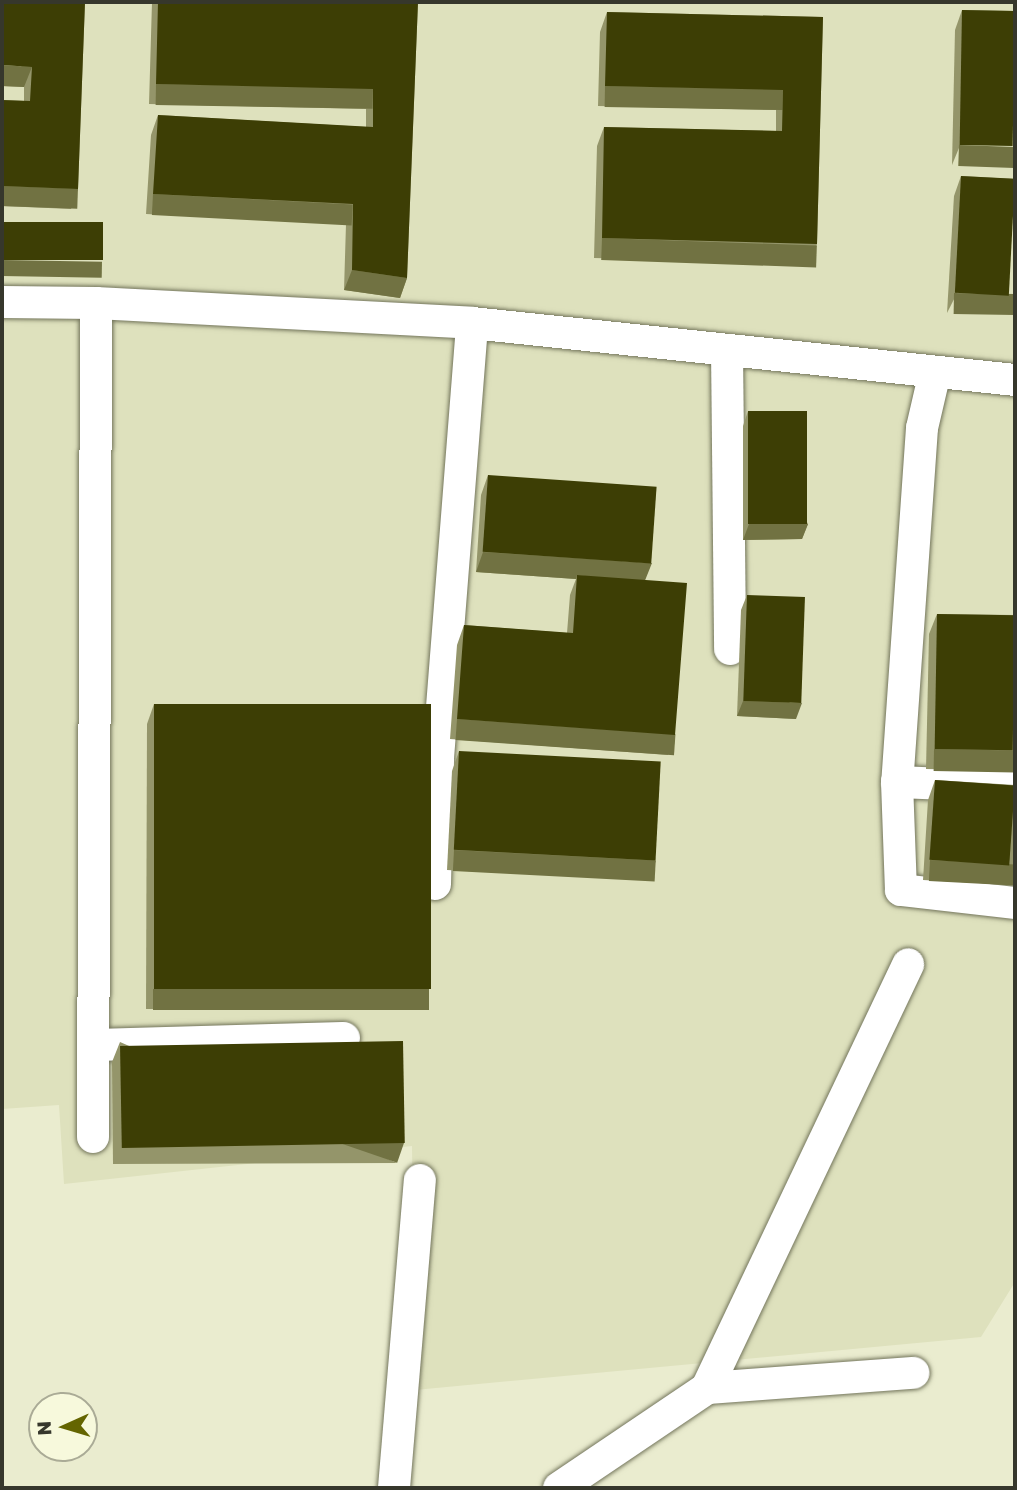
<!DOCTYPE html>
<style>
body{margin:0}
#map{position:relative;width:1017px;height:1490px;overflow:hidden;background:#eaeccf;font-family:"Golos Text",sans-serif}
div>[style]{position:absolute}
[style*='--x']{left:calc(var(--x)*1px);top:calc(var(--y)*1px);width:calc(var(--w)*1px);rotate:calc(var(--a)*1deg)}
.built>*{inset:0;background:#dee1bd}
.roads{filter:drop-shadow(0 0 2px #73755b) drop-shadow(0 0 2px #73755b)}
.minor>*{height:32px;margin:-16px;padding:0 16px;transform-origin:16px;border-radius:16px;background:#fff}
.wall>*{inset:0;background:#94956a}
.shaded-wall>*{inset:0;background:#717242;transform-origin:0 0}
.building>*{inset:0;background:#3d3e05;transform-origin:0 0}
span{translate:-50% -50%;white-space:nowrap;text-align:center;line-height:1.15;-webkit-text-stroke:7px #f7f9dc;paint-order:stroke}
.frame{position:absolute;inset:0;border:4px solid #36372c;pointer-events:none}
.north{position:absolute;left:28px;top:1392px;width:70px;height:70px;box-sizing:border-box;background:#f7f9dc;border:2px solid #aaab96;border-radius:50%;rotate:266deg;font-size:19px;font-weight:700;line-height:28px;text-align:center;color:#36372c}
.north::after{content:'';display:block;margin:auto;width:24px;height:32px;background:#646500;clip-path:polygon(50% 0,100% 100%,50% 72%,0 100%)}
</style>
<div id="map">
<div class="built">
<div style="clip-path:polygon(2px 2px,1015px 2px,1015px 1282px,981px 1337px,415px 1390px,412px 1146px,64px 1184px,59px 1105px,2px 1109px)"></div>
</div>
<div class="roads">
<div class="minor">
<div style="--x:2;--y:302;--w:94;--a:0.6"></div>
<div style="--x:96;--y:303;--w:377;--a:3"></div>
<div style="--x:472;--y:323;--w:546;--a:5.99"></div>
<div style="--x:727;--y:350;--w:299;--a:89.4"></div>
<div style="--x:935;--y:372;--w:57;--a:103.1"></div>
<div style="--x:922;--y:428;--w:355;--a:94"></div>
<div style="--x:897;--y:782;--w:108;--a:87.9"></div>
<div style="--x:901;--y:890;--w:115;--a:6.5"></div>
<div style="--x:897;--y:782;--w:118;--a:2.4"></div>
<div style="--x:435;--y:884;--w:126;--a:-88.6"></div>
<div style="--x:438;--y:758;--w:436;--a:-85.5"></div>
<div style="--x:94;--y:1045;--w:250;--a:-1.6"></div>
<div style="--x:93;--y:1137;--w:834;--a:-89.79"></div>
<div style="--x:707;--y:1388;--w:469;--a:-64.6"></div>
<div style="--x:394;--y:1488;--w:309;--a:-85.2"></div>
<div style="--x:559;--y:1488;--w:179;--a:-34"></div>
<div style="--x:707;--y:1388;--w:207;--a:-4.2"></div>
</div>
</div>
<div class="wall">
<div style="clip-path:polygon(85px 2px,78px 189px,71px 209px,2px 206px,2px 100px,24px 101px,24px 87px,2px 86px)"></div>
<div style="clip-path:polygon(152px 2px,418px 2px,407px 278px,400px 298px,344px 290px,346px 224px,146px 214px,151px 135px,158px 115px,366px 127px,366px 109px,149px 104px)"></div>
<div style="clip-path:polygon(962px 10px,1015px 11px,952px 165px,955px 30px)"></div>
<div style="clip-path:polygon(607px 12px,823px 17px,817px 244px,810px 264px,594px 258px,597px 146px,604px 127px,776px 131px,776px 110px,598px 106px,600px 32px)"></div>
<div style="clip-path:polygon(961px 176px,1015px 179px,947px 313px,954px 196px)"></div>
<div style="clip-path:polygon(748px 411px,808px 524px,802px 539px,743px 540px,743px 426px)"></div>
<div style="clip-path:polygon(488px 475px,645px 580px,675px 735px,668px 755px,450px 739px,457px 645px,464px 625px,567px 633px,570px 595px,576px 579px,476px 572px,481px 495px)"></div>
<div style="clip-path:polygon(747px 595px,796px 719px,737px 716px,741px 610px)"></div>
<div style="clip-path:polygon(937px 614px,1015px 615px,1015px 771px,926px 769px,929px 634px)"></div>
<div style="clip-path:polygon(154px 704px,422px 1010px,146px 1009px,147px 724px)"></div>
<div style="clip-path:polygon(459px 751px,656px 861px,649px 880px,447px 870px,452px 771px)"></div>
<div style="clip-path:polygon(935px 780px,1015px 785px,1015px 885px,923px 880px,928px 800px)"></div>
<div style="clip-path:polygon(120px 1042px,397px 1163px,113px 1164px,112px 1062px)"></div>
</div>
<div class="shaded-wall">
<div style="clip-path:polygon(2px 65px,32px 67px,24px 87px,2px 86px)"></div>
<div style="left:156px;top:84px;width:217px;height:21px;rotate:1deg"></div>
<div style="left:605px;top:86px;width:178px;height:21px;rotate:1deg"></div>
<div style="left:959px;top:145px;width:56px;height:21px;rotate:2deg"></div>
<div style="left:2px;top:186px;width:76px;height:20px;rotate:2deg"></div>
<div style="left:153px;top:194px;width:200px;height:21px;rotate:3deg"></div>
<div style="left:602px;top:238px;width:215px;height:22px;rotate:2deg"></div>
<div style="left:2px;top:260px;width:100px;height:16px;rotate:1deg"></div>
<div style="clip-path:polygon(352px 270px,407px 278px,400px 298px,344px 290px)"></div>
<div style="left:954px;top:293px;width:61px;height:21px;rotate:1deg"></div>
<div style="clip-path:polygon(749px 524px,808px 524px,802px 539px,743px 540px)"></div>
<div style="clip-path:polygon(483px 552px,652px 563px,644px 583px,577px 575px,576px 579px,476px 572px)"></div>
<div style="clip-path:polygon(743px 701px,802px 703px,796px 719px,737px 716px)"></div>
<div style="left:457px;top:719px;width:219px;height:21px;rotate:4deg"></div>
<div style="left:934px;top:749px;width:81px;height:22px;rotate:1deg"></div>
<div style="left:454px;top:850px;width:202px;height:21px;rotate:3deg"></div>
<div style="left:930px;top:860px;width:85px;height:21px;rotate:3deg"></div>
<div style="left:153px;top:989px;width:276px;height:21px"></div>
<div style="left:404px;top:1143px;width:21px;height:284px;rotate:109deg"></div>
</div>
<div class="building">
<div style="clip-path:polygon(2px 2px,85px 2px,78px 189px,2px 186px,2px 100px,30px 101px,32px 67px,2px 65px)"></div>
<div style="clip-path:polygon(158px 2px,418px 2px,407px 278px,352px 270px,353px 204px,153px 194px,158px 115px,373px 127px,373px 89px,156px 84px)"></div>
<div style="left:962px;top:10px;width:53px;height:135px;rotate:1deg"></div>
<div style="clip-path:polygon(607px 12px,823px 17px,817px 244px,602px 238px,604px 127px,782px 131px,783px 90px,605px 86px)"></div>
<div style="left:961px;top:176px;width:54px;height:117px;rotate:3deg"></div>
<div style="left:2px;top:222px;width:101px;height:38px"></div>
<div style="left:748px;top:411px;width:59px;height:113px"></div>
<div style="left:488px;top:475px;width:169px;height:77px;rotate:4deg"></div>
<div style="clip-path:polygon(577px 575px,687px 583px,675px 735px,457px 719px,464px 625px,573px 633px)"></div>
<div style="left:747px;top:595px;width:58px;height:106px;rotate:2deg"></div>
<div style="left:937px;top:614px;width:78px;height:135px;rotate:1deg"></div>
<div style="left:154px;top:704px;width:277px;height:285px"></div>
<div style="left:459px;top:751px;width:202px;height:99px;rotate:3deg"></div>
<div style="left:935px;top:780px;width:80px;height:80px;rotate:4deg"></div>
<div style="left:403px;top:1041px;width:102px;height:283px;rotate:89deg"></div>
</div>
<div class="frame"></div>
<div class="north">N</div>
</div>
